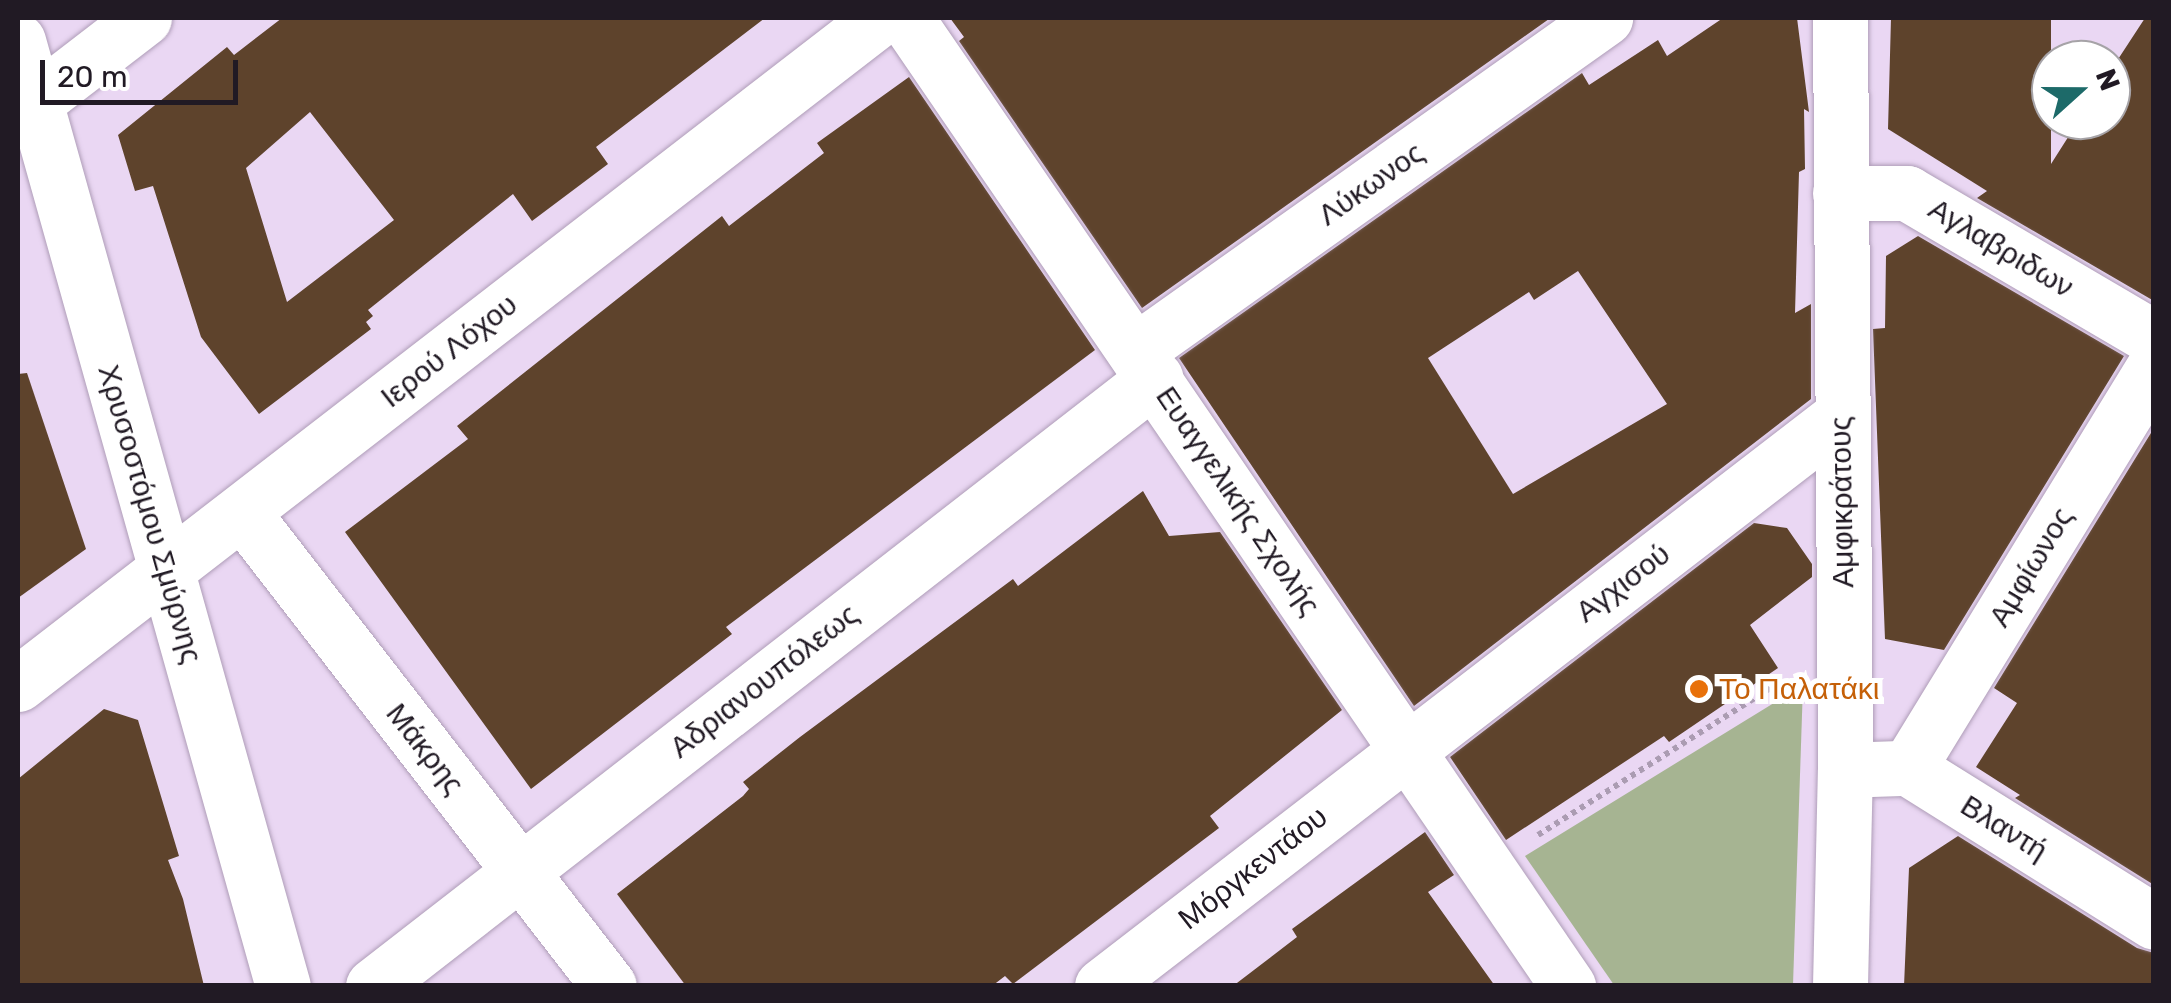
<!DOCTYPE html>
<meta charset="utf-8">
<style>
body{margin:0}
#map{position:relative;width:2171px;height:1003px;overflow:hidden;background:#ead7f3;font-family:Rubik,sans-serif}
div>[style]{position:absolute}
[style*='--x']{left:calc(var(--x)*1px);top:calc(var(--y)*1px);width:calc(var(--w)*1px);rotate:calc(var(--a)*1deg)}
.green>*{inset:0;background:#a6b492}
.building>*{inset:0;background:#5e432c}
.path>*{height:6px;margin-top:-3px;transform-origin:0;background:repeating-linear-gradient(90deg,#ab9cb2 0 5px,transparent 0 10px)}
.roads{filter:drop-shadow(0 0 2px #af9db8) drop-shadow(0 0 2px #af9db8)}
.minor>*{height:55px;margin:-27.5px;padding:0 27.5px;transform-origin:27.5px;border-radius:27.5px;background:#fff}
.tertiary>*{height:55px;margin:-27.5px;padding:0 27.5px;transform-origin:27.5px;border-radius:27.5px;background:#fff}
.dots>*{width:28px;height:28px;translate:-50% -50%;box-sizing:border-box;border:5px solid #fff;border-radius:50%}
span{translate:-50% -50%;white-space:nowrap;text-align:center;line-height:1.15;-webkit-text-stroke:10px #fff;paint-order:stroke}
.street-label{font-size:30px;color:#211a24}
.food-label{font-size:30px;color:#c56008}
.left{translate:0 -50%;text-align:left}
.frame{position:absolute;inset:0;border:20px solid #211a24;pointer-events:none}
.north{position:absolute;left:2031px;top:40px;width:100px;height:100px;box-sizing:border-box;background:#fff;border:2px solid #a6a3a7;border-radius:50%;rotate:69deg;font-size:28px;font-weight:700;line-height:40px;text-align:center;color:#211a24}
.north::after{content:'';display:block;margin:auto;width:35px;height:45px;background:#1d6a69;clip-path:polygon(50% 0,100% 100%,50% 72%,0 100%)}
.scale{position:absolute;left:40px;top:60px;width:198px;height:45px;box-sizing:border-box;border:5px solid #211a24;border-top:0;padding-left:12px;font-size:30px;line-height:35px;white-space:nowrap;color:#211a24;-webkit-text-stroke:8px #fff;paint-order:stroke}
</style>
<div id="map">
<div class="green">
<div style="clip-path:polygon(1803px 685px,1793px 985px,1614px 985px,1525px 856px)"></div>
</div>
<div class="building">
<div style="clip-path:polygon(evenodd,282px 18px,765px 18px,596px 147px,608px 164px,532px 221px,513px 194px,368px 310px,373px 316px,366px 322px,371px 329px,259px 414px,201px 337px,153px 186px,135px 191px,118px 135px,227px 47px,234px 55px,282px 18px,310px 112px,394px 220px,287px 302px,246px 168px,310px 112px)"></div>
<div style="clip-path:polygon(950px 18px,1548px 18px,1549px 19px,1142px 308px,959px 41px,964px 37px)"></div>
<div style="clip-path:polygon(evenodd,1723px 18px,1797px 18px,1809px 112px,1804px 109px,1805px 169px,1799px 172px,1795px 313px,1811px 304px,1811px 399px,1414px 706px,1179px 358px,1582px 73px,1589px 85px,1658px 40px,1667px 56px,1723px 18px,1578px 271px,1667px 404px,1513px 494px,1428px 358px,1529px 292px,1534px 300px,1578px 271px)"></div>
<div style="clip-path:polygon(1891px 18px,2051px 18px,2051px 164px,2079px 120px,2111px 120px,2111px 70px,2145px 18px,2154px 18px,2154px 301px,1977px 198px,1987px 191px,1888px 129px)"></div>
<div style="clip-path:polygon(909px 77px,1095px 350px,726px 627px,732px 634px,531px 789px,345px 532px,468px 439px,457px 426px,722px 216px,729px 226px,824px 153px,817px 143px)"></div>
<div style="clip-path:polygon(1918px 236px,2124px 356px,1944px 650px,1885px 639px,1873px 329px,1885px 328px,1886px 256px)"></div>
<div style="clip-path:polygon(27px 373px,86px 549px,18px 598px,18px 374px)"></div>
<div style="clip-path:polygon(2154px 428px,2154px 885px,2015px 798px,2020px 795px,1976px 767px,2017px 703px,1994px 688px)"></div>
<div style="clip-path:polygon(1143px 491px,1169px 536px,1220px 532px,1342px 710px,1210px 816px,1219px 828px,1013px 984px,1005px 976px,992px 986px,686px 986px,617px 894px,743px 796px,749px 789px,743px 782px,800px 737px,1013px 579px,1018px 586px)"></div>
<div style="clip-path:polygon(1754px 523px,1787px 528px,1812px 564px,1812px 577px,1750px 625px,1778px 668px,1669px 742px,1664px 736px,1506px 840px,1450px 757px)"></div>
<div style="clip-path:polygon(104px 709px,138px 720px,179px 856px,168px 860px,183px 899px,204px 986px,18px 986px,18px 779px)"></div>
<div style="clip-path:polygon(1425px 832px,1454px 875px,1428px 892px,1495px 986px,1233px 986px,1297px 937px,1292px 929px)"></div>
<div style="clip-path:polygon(1958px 836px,2137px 948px,2154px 953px,2154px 986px,1904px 986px,1909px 868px)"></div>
</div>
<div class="path">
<div style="--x:1538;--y:835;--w:289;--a:-32.3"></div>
</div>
<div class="roads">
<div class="minor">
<div style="--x:906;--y:18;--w:1173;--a:55.63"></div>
<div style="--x:18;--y:115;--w:159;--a:-37.6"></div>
<div style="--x:1840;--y:193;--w:67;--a:0"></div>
<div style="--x:1907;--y:193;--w:286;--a:30.4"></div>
<div style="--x:1137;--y:350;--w:574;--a:-35.35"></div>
<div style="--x:242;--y:512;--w:599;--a:52.25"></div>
<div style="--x:18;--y:684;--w:1089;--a:-37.69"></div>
<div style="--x:1908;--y:768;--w:470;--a:-58.5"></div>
<div style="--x:1871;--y:769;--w:37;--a:-2"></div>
<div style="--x:1908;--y:768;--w:290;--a:32"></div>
<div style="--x:373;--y:986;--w:991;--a:-37.86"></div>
<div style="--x:1102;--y:986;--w:933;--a:-37.64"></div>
<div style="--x:1840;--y:986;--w:216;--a:-88.7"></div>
<div style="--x:1845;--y:770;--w:752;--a:-90.38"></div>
</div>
<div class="tertiary">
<div style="--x:18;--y:41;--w:981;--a:74.34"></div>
</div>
</div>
<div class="dots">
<div style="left:1699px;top:689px;background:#e8710a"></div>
</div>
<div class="street-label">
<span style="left:1371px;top:184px;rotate:-35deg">Λύκωνος</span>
<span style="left:2001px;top:248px;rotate:31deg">Αγλαβριδων</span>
<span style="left:449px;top:351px;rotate:-38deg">Ιερού Λόχου</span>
<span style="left:1238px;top:501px;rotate:56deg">Ευαγγελικής Σχολής</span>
<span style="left:1842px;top:502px;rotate:-91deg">Αμφικράτους</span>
<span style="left:150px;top:514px;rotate:74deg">Χρυσοστόμου Σμύρνης</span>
<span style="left:2031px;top:567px;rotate:-59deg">Αμφίωνος</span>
<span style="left:1623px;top:583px;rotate:-37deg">Αγχισού</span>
<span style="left:764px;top:681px;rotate:-38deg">Αδριανουπόλεως</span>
<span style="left:425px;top:749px;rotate:52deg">Μάκρης</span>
<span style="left:2004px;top:828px;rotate:32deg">Βλαντή</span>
<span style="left:1253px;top:868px;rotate:-38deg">Μόργκεντάου</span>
</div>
<div class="food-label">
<span class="left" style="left:1719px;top:689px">Το Παλατάκι</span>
</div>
<div class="frame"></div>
<div class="north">N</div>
<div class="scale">20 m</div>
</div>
